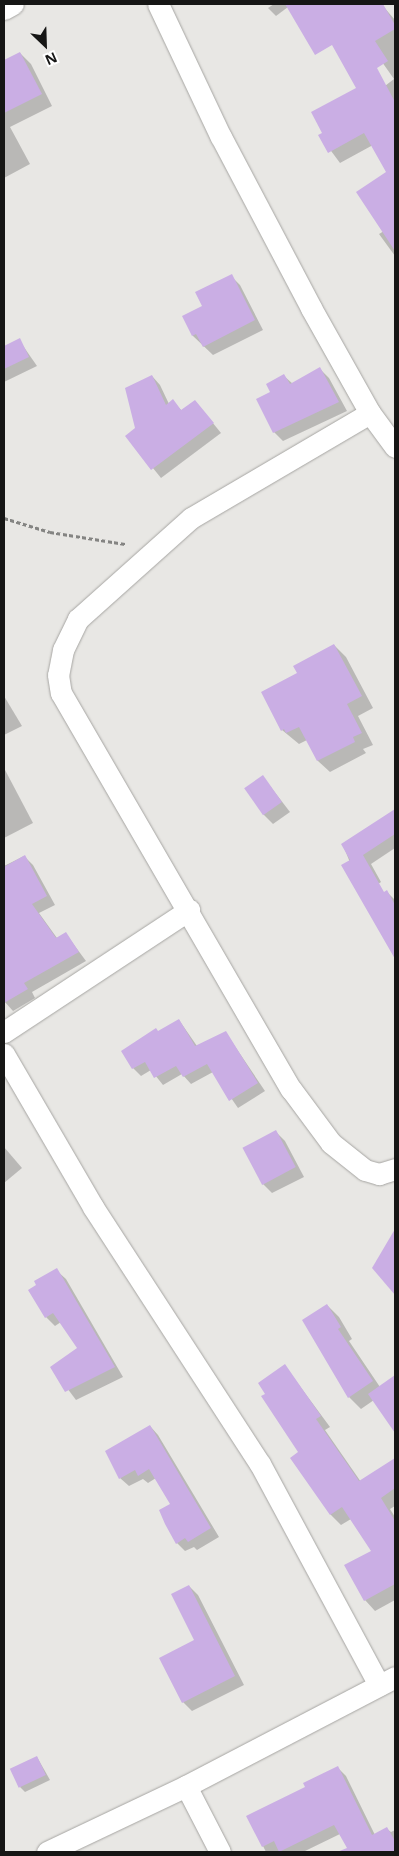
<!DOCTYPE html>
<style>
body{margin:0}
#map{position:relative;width:399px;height:1856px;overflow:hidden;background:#e8e7e4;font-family:"Noto Sans",sans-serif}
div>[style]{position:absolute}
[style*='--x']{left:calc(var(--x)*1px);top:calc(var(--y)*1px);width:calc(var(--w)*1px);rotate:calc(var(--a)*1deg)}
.shadow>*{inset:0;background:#0003}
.building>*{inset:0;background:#caaee4;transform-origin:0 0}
.path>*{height:3px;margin-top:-1.5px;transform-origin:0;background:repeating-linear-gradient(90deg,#848482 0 4px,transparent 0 6.5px)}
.roads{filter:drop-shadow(0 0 1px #a6a5a2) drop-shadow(0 0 1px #a6a5a2)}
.street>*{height:21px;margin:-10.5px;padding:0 10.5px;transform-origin:10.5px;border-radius:10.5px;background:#fff}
span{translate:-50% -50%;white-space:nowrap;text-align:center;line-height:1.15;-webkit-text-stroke:4px #fff;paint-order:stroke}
.frame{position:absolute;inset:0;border:5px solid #161615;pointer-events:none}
.north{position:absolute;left:20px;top:20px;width:50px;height:50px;-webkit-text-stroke:4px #fff;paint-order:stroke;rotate:156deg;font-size:14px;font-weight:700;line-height:20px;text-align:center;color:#161615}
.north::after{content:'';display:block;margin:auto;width:18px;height:22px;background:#161615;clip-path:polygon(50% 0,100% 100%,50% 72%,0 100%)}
</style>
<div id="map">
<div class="shadow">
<div style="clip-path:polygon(274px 4px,292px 4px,276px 16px,268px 8px)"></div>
<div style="clip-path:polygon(341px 4px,371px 4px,375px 11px,383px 6px,395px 20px,395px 149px,383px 155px,373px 145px,340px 163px,320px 136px,394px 79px)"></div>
<div style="clip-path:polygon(20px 53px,31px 64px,52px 106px,10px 127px,30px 164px,4px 178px,4px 61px)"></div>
<div style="clip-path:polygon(395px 168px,395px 256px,379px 234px,384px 231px,358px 193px)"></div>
<div style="clip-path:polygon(231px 276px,240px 285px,263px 330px,213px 355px,193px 336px,184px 316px,204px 307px)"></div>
<div style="clip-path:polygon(19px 340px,37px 366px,4px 382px,4px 347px)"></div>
<div style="clip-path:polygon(320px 369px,329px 378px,347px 411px,283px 441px,274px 432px,271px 392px,284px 376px,293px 384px)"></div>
<div style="clip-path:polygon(152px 376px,160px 385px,169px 404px,173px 401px,182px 411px,195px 401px,221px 433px,161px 478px,127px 436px,136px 429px)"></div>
<div style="clip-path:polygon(334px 645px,346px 657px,373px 708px,358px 716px,373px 745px,363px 749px,366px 753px,330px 772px,318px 761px,307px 740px,299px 744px,282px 730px,299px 673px)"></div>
<div style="clip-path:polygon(4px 696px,22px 726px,4px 735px)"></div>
<div style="clip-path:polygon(4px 768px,33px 823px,4px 838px)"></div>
<div style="clip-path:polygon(263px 777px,290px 812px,273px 824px,264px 815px)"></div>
<div style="clip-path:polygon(395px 810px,395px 848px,371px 864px,381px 882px,363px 895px,343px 845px)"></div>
<div style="clip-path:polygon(24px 856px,33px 865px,55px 905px,39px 913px,57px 938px,66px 934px,86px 961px,32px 992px,35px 998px,13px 1011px,4px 1001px,4px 866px)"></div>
<div style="clip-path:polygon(387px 892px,395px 900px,395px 952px,365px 902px)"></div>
<div style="clip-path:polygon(179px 1020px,197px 1046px,226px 1033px,265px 1091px,238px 1108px,213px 1072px,191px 1084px,182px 1074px,163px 1085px,151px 1070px,141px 1076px,133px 1068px,159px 1032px)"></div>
<div style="clip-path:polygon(276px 1132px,285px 1141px,304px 1177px,272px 1193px,263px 1184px,244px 1149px)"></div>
<div style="clip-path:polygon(4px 1147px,22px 1168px,4px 1183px)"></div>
<div style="clip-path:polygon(395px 1242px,395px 1293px,374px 1268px,384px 1250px)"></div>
<div style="clip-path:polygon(56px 1270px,66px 1279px,123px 1377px,76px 1400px,52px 1368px,79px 1349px,61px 1322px,55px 1326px,46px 1317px)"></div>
<div style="clip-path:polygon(327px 1305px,339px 1317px,352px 1339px,349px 1341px,380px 1387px,395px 1377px,395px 1430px,374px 1400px,361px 1409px,349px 1397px)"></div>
<div style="clip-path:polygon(285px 1366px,330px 1427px,325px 1430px,361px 1482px,395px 1459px,395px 1506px,390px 1509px,395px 1517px,395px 1600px,375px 1611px,365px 1600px,372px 1551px,351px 1519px,341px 1525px,331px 1515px,291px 1458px,300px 1452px,267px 1394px)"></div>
<div style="clip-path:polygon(150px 1426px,158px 1435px,219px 1537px,197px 1550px,194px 1547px,185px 1551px,177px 1543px,171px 1504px,156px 1478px,148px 1483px,143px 1479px,129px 1486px,120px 1478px)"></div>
<div style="clip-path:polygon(189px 1586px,198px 1595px,244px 1685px,192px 1711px,183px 1702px,196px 1640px)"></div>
<div style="clip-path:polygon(37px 1757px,50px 1780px,25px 1792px,20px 1787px)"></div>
<div style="clip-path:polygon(338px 1768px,346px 1776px,375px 1835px,387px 1829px,391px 1832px,395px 1830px,395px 1852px,351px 1852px,340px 1834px,303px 1852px,266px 1852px,248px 1816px,307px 1788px)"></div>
</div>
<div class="building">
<div style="clip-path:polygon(285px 4px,383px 4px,395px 25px,395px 29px,375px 41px,388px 61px,377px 68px,395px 102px,395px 251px,356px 192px,386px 172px,364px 133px,328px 153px,318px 135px,322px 133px,311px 112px,356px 88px,332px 45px,315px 55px)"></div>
<div style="clip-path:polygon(20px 52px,42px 94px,4px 113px,4px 60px)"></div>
<div style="clip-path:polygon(232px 274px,255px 320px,203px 347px,196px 334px,192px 336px,182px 316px,202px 306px,195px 292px)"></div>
<div style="clip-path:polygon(20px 338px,29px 357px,4px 369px,4px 346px)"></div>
<div style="clip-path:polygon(320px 367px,339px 402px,273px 433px,256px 399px,270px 392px,266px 384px,284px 374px,290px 384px)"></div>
<div style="clip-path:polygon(152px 375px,166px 405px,173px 399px,181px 410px,195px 400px,214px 423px,151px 470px,125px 436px,135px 428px,125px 388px)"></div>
<div style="clip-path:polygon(334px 644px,362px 696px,347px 704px,362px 733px,353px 737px,355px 742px,317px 761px,299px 727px,286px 733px,284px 729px,281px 731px,261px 692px,297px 673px,293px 666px)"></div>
<div style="left:263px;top:775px;width:33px;height:23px;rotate:55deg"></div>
<div style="clip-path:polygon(395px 809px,395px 834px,363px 855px,384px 892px,387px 890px,395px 905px,395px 959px,341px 865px,350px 860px,341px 844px)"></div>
<div style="clip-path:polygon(25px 855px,47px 896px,32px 904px,56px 938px,66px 932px,79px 952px,24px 983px,28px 989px,4px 1003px,4px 867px)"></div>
<div style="clip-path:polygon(179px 1019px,195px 1046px,226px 1031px,258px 1083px,229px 1101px,207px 1064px,183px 1077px,176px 1066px,154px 1078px,145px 1062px,132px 1069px,121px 1051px,156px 1028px,158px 1031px)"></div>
<div style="left:276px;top:1130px;width:42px;height:38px;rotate:62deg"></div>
<div style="clip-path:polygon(395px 1229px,395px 1295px,372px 1268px)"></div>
<div style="clip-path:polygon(57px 1268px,115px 1367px,65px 1392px,50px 1367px,77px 1348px,53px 1313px,45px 1318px,28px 1290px,36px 1285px,34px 1281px)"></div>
<div style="clip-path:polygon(327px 1304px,341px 1327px,338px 1329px,373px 1381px,348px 1398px,302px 1320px)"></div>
<div style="clip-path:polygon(285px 1364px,321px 1416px,316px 1419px,359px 1481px,395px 1458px,395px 1488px,381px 1498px,395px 1521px,395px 1584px,364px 1601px,344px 1565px,371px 1551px,342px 1507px,330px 1515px,290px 1458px,298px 1452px,261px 1396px,265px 1394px,258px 1383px)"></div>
<div style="clip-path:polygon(395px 1375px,395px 1433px,368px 1394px)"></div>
<div style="clip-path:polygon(150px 1425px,211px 1528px,188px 1542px,185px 1538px,176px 1544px,165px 1524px,159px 1510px,170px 1504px,149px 1469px,138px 1476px,135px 1470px,119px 1479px,105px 1451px)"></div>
<div style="clip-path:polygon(189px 1585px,235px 1676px,182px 1703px,159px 1658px,194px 1640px,171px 1594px)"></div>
<div style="left:37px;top:1756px;width:21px;height:30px;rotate:65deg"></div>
<div style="clip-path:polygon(338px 1766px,372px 1835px,387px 1827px,395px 1841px,395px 1852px,337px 1852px,347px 1848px,334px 1825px,279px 1852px,274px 1841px,262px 1847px,246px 1816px,305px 1787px,303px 1783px)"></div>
</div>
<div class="path">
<div style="--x:4;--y:518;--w:48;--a:16.9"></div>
<div style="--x:50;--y:532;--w:76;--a:9.1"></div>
</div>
<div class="roads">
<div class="street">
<div style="--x:158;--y:4;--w:147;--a:64.7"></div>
<div style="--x:221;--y:137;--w:193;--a:62.2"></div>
<div style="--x:311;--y:308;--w:120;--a:60.7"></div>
<div style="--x:370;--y:413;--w:42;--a:53.7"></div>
<div style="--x:4;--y:9;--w:10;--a:-29"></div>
<div style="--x:370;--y:413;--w:208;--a:149.6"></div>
<div style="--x:191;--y:518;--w:152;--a:138.2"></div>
<div style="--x:78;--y:619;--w:34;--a:116"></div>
<div style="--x:63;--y:650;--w:25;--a:101"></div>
<div style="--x:58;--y:675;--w:18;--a:81"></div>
<div style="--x:61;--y:693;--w:458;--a:59.9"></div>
<div style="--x:291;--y:1089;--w:67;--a:53.5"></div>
<div style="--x:331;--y:1143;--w:43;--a:38.5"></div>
<div style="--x:365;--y:1170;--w:15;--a:16"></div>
<div style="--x:379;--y:1174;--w:17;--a:-17"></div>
<div style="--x:4;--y:1032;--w:222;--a:-33.4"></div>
<div style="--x:4;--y:1054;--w:177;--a:59.8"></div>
<div style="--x:93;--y:1207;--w:306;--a:57"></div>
<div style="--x:260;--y:1464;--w:251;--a:61.7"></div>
<div style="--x:186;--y:1786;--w:74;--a:62.7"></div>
<div style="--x:47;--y:1852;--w:154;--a:-25.4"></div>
<div style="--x:186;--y:1786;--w:236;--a:-27.5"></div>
</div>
</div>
<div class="frame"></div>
<div class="north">N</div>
</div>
